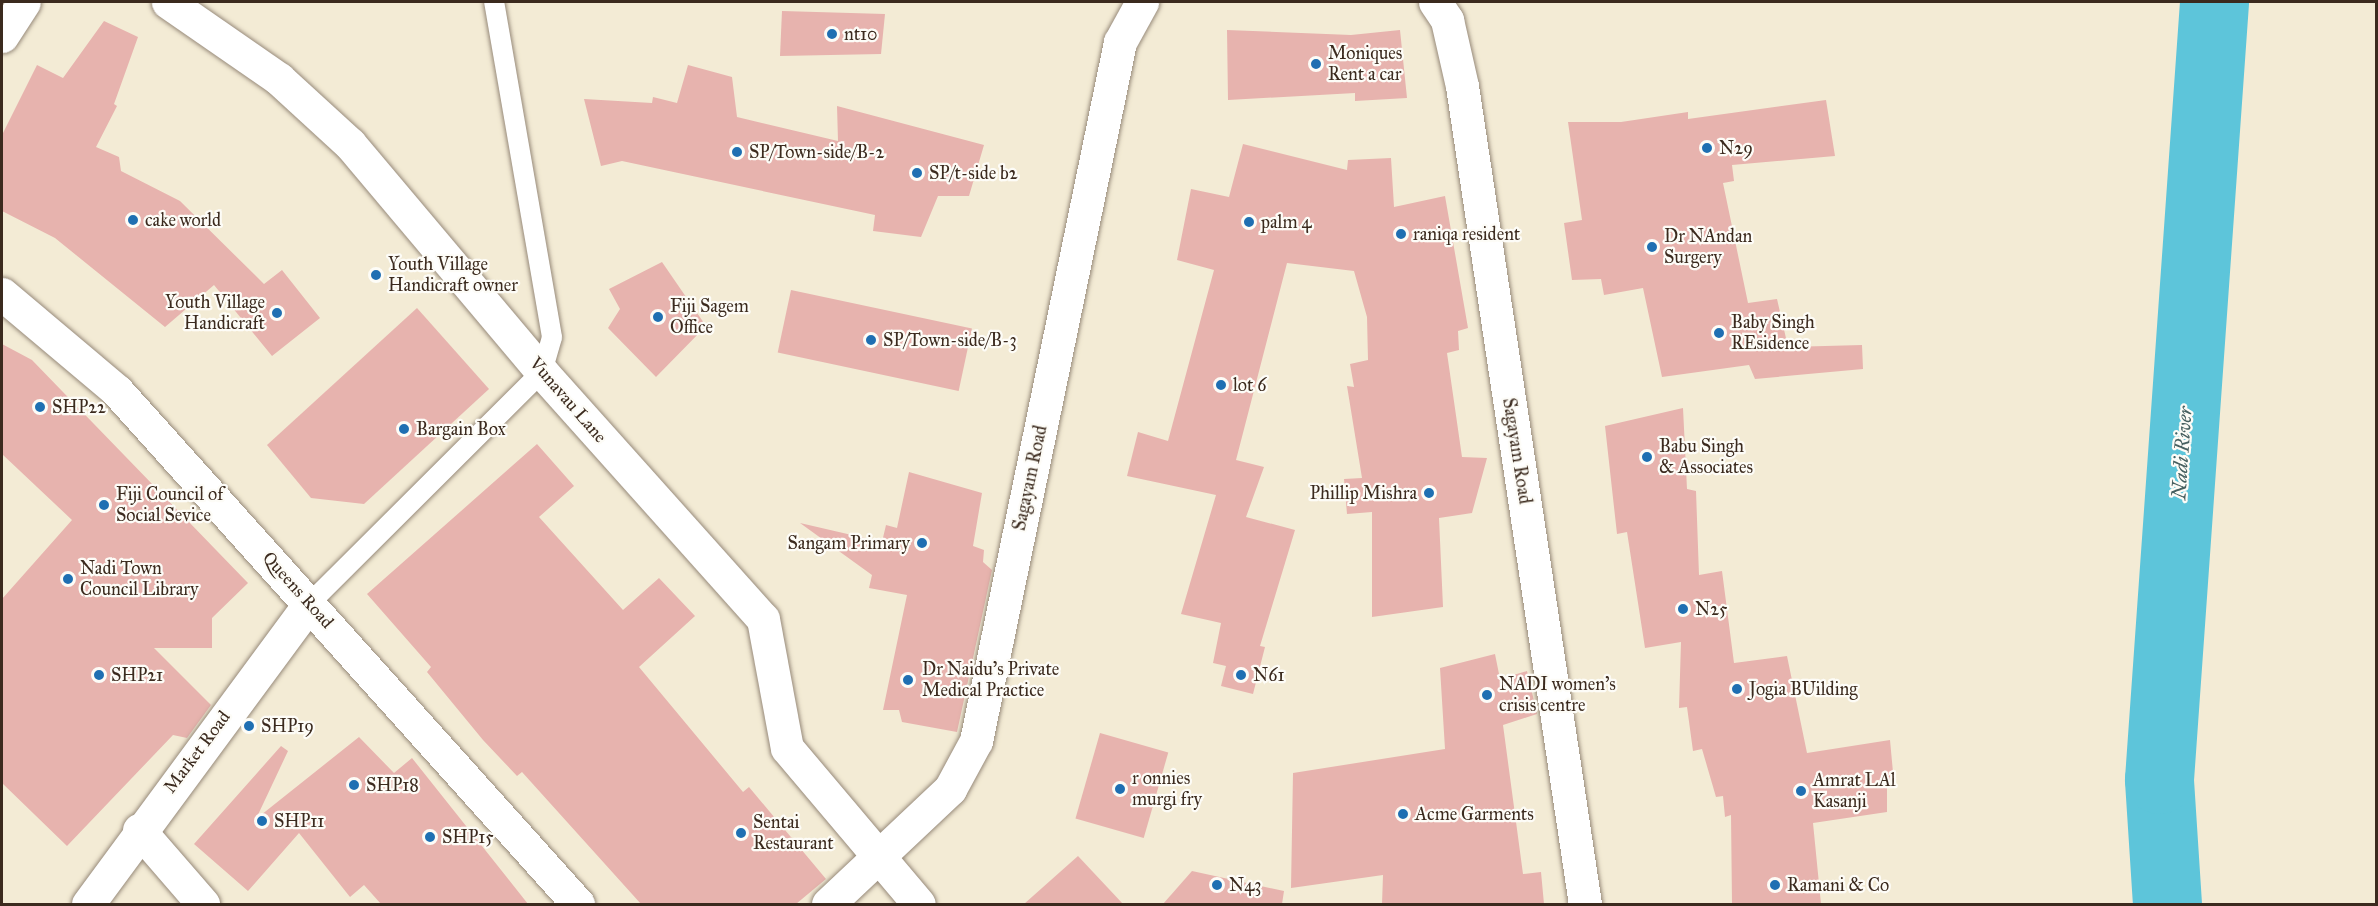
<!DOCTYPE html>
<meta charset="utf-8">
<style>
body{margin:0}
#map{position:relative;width:2378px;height:906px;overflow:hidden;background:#f3ebd5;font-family:"IM FELL Great Primer",serif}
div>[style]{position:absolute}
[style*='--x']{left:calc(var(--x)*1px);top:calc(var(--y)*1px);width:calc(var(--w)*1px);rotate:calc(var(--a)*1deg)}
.river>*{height:69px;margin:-34.5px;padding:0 34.5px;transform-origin:34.5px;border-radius:34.5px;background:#5dc5da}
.building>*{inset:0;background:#e7b3ae;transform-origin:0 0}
.roads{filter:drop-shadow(0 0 2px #978a7a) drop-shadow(0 0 2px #978a7a)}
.service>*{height:20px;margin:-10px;padding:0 10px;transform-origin:10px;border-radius:10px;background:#fff}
.minor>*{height:33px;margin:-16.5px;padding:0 16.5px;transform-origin:16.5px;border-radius:16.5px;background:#fff}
.tertiary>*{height:33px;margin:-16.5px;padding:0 16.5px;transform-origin:16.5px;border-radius:16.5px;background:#fff}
.secondary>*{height:33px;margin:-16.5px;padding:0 16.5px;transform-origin:16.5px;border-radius:16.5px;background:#fff}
.primary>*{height:33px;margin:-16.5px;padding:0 16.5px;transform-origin:16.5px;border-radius:16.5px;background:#fff}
.dots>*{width:16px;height:16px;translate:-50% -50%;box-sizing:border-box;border:3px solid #fdfcf7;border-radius:50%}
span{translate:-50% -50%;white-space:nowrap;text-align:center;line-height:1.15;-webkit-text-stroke:4.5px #fdfcf7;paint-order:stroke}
.poi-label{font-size:18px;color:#3b2a1e}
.left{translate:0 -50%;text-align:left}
.right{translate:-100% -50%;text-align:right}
.street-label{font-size:18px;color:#3b2a1e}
.water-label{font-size:20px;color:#476060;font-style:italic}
.frame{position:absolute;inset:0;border:3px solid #3b2a1e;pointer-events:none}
</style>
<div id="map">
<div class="river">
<div style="--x:2167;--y:904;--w:125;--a:-93.7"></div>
<div style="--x:2159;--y:779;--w:779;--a:-85.95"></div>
</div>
<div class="building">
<div style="clip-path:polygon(782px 11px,885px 14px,881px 54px,780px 56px)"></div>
<div style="clip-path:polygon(104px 21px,138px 37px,114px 104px,117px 106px,96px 147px,119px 157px,121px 171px,180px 201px,264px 284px,282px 270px,320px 318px,272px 356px,214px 285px,165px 327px,55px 238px,2px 211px,2px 135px,37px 65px,63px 78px)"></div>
<div style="clip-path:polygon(1227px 30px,1351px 35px,1400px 30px,1407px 98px,1355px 101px,1355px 93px,1228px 100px)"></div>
<div style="clip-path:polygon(688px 65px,732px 77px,737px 117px,838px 141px,837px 106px,984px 145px,969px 196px,938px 196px,921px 237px,873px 231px,875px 215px,622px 161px,601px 166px,584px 99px,652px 103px,653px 97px,677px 103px)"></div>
<div style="clip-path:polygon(1826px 100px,1835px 156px,1732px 165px,1734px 181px,1723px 183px,1748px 303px,1777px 299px,1788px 347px,1862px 345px,1863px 369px,1755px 379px,1749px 365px,1662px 377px,1643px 288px,1604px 295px,1601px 279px,1572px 280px,1564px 223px,1582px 220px,1568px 122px,1621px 122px,1688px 112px,1688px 119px)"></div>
<div style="clip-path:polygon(1243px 144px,1347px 170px,1348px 160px,1391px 158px,1394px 207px,1445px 196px,1468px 328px,1458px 331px,1459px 350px,1447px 353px,1462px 457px,1487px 458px,1472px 513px,1439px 518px,1443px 607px,1372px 617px,1372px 512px,1347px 514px,1344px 479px,1362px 478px,1347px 386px,1354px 387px,1350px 364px,1368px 360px,1367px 317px,1354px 271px,1287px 263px,1236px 460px,1264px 467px,1246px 517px,1295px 530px,1260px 646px,1265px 647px,1253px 694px,1221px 686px,1226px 666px,1213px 663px,1221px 623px,1181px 614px,1216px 495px,1127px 476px,1138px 432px,1168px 441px,1214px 270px,1177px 260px,1191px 189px,1229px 197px)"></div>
<div style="clip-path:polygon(662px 262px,706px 326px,656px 377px,608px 328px,620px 309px,609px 289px)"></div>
<div style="left:791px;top:290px;width:185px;height:64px;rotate:12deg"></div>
<div style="clip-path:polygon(417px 308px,489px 389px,364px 504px,311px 498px,267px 445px)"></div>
<div style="clip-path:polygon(2px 344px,32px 360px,248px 583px,212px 618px,212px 648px,154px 648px,211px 705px,187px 738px,173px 735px,67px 846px,2px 783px,2px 599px,72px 520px,2px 454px)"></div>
<div style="clip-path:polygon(1683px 408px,1687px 489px,1696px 491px,1699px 575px,1722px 571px,1734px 663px,1787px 656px,1807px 753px,1890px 740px,1894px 783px,1887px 785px,1887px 812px,1813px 823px,1821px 904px,1732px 904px,1731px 815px,1725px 817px,1723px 796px,1716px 797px,1702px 749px,1693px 751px,1687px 707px,1679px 708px,1681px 642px,1645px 648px,1627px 532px,1617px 534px,1605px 426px)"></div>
<div style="clip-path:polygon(537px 444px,574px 486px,539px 517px,623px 610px,659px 578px,695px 616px,639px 667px,743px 792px,749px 787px,826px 879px,796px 904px,641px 904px,522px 772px,517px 776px,483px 740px,427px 672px,431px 667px,367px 594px)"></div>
<div style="clip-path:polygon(909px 472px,982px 493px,973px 546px,984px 550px,983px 562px,992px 570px,957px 732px,902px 722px,899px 710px,883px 710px,907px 595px,869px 588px,872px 575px,800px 523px,882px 542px,886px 525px,897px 528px)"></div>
<div style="clip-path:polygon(1495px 654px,1500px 679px,1527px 671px,1537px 714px,1503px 725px,1523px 874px,1541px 872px,1544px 904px,1382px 904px,1383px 875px,1291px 888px,1293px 773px,1445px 749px,1440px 668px)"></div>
<div style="left:1100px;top:733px;width:71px;height:89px;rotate:16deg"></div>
<div style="clip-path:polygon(359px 737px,394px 773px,412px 758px,528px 904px,381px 904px,364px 885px,350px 897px,299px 833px,248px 891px,194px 844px,281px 746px,288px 751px,256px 819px)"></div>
<div style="clip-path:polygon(1078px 856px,1123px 904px,1024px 904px)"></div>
<div style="clip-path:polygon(1192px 871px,1284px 891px,1282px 904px,1163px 904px)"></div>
</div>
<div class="roads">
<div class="service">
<div style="--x:310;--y:603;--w:327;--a:-44.9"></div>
<div style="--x:542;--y:372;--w:36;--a:-74"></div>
<div style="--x:552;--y:337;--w:340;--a:-99.8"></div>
</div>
<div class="minor">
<div style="--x:168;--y:2;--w:135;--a:34.7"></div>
<div style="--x:279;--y:79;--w:96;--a:42.5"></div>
<div style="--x:350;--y:144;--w:298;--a:49.9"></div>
<div style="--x:542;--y:372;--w:331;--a:48.2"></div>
<div style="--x:763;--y:619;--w:131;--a:79.5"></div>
<div style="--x:787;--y:748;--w:204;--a:49.8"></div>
<div style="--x:2;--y:36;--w:40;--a:-57.1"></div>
<div style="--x:139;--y:830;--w:98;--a:49.1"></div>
</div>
<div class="tertiary">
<div style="--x:1435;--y:2;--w:22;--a:56"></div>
<div style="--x:1447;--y:20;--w:68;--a:77.2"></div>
<div style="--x:1462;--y:86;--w:827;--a:81.45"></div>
<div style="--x:828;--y:904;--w:168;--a:-43.3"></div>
<div style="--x:950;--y:789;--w:55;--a:-61.6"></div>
<div style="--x:976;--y:741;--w:714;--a:-78.36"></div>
<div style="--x:1120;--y:42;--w:46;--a:-61.2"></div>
</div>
<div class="secondary">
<div style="--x:88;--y:904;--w:374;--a:-53.6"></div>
</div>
<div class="primary">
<div style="--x:2;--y:294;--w:150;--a:40.1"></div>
<div style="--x:117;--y:391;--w:690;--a:48.06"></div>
</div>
</div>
<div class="dots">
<div style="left:832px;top:34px;background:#1f6fb2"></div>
<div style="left:1316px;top:64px;background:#1f6fb2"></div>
<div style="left:1707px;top:148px;background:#1f6fb2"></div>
<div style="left:737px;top:152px;background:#1f6fb2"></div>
<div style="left:917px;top:173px;background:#1f6fb2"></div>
<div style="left:133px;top:220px;background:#1f6fb2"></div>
<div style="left:1249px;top:222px;background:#1f6fb2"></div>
<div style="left:1401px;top:234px;background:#1f6fb2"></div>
<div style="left:1652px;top:247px;background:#1f6fb2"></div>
<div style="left:376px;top:275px;background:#1f6fb2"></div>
<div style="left:277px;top:313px;background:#1f6fb2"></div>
<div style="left:658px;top:317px;background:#1f6fb2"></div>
<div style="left:1719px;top:333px;background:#1f6fb2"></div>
<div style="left:871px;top:340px;background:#1f6fb2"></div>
<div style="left:1221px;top:385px;background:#1f6fb2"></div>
<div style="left:40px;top:407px;background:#1f6fb2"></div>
<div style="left:404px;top:429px;background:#1f6fb2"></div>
<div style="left:1647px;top:457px;background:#1f6fb2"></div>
<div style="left:1429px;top:493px;background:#1f6fb2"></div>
<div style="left:104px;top:505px;background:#1f6fb2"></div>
<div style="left:922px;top:543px;background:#1f6fb2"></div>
<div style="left:68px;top:579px;background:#1f6fb2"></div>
<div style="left:1683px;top:609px;background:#1f6fb2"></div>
<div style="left:99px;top:675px;background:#1f6fb2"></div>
<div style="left:1241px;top:675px;background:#1f6fb2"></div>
<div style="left:908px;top:680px;background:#1f6fb2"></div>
<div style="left:1737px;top:689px;background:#1f6fb2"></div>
<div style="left:1487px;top:695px;background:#1f6fb2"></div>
<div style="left:249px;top:726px;background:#1f6fb2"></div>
<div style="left:354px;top:785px;background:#1f6fb2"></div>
<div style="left:1120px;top:789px;background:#1f6fb2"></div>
<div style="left:1801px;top:791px;background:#1f6fb2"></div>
<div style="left:1403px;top:814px;background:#1f6fb2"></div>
<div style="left:262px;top:821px;background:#1f6fb2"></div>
<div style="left:741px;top:833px;background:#1f6fb2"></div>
<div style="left:430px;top:837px;background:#1f6fb2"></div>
<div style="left:1217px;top:885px;background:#1f6fb2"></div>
<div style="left:1775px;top:885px;background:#1f6fb2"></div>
</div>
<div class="poi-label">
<span class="left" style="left:844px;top:34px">nt10</span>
<span class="left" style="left:1328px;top:64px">Moniques<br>Rent a car</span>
<span class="left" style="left:1719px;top:148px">N29</span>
<span class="left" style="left:749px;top:152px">SP/Town-side/B-2</span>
<span class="left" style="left:929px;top:173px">SP/t-side b2</span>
<span class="left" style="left:145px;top:220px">cake world</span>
<span class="left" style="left:1261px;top:222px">palm 4</span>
<span class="left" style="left:1413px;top:234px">raniqa resident</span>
<span class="left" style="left:1664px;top:247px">Dr NAndan<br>Surgery</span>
<span class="left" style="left:388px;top:275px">Youth Village<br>Handicraft owner</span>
<span class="right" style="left:265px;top:313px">Youth Village<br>Handicraft</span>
<span class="left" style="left:670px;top:317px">Fiji Sagem<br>Office</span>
<span class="left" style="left:1731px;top:333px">Baby Singh<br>REsidence</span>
<span class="left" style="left:883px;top:340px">SP/Town-side/B-3</span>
<span class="left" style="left:1233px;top:385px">lot 6</span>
<span class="left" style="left:52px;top:407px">SHP22</span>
<span class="left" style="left:416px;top:429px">Bargain Box</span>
<span class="left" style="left:1659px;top:457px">Babu Singh<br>&amp; Associates</span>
<span class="right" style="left:1417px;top:493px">Phillip Mishra</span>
<span class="left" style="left:116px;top:505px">Fiji Council of<br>Social Sevice</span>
<span class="right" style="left:910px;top:543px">Sangam Primary</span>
<span class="left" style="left:80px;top:579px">Nadi Town<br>Council Library</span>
<span class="left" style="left:1695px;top:609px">N25</span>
<span class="left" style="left:922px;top:680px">Dr Naidu’s Private<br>Medical Practice</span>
<span class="left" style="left:111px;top:675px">SHP21</span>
<span class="left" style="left:1253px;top:675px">N61</span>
<span class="left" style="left:1499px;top:695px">NADI women's<br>crisis centre</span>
<span class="left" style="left:1749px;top:689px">Jogia BUilding</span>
<span class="left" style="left:261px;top:726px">SHP19</span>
<span class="left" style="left:1132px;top:789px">r onnies<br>murgi fry</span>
<span class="left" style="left:1813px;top:791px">Amrat LAl<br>Kasanji</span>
<span class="left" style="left:366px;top:785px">SHP18</span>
<span class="left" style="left:1415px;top:814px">Acme Garments</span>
<span class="left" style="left:274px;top:821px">SHP11</span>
<span class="left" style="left:753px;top:833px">Sentai<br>Restaurant</span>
<span class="left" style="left:442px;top:837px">SHP15</span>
<span class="left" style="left:1229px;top:885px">N43</span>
<span class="left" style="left:1787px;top:885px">Ramani &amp; Co</span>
</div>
<div class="street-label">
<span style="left:568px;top:400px;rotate:49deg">Vunavau Lane</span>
<span style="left:1517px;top:451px;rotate:81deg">Sagayam Road</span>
<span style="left:1030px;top:478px;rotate:-78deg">Sagayam Road</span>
<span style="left:298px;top:590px;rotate:48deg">Queens Road</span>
<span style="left:197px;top:752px;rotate:-53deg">Market Road</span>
</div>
<div class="water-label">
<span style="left:2182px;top:453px;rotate:-86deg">Nadi River</span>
</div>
<div class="frame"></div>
</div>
